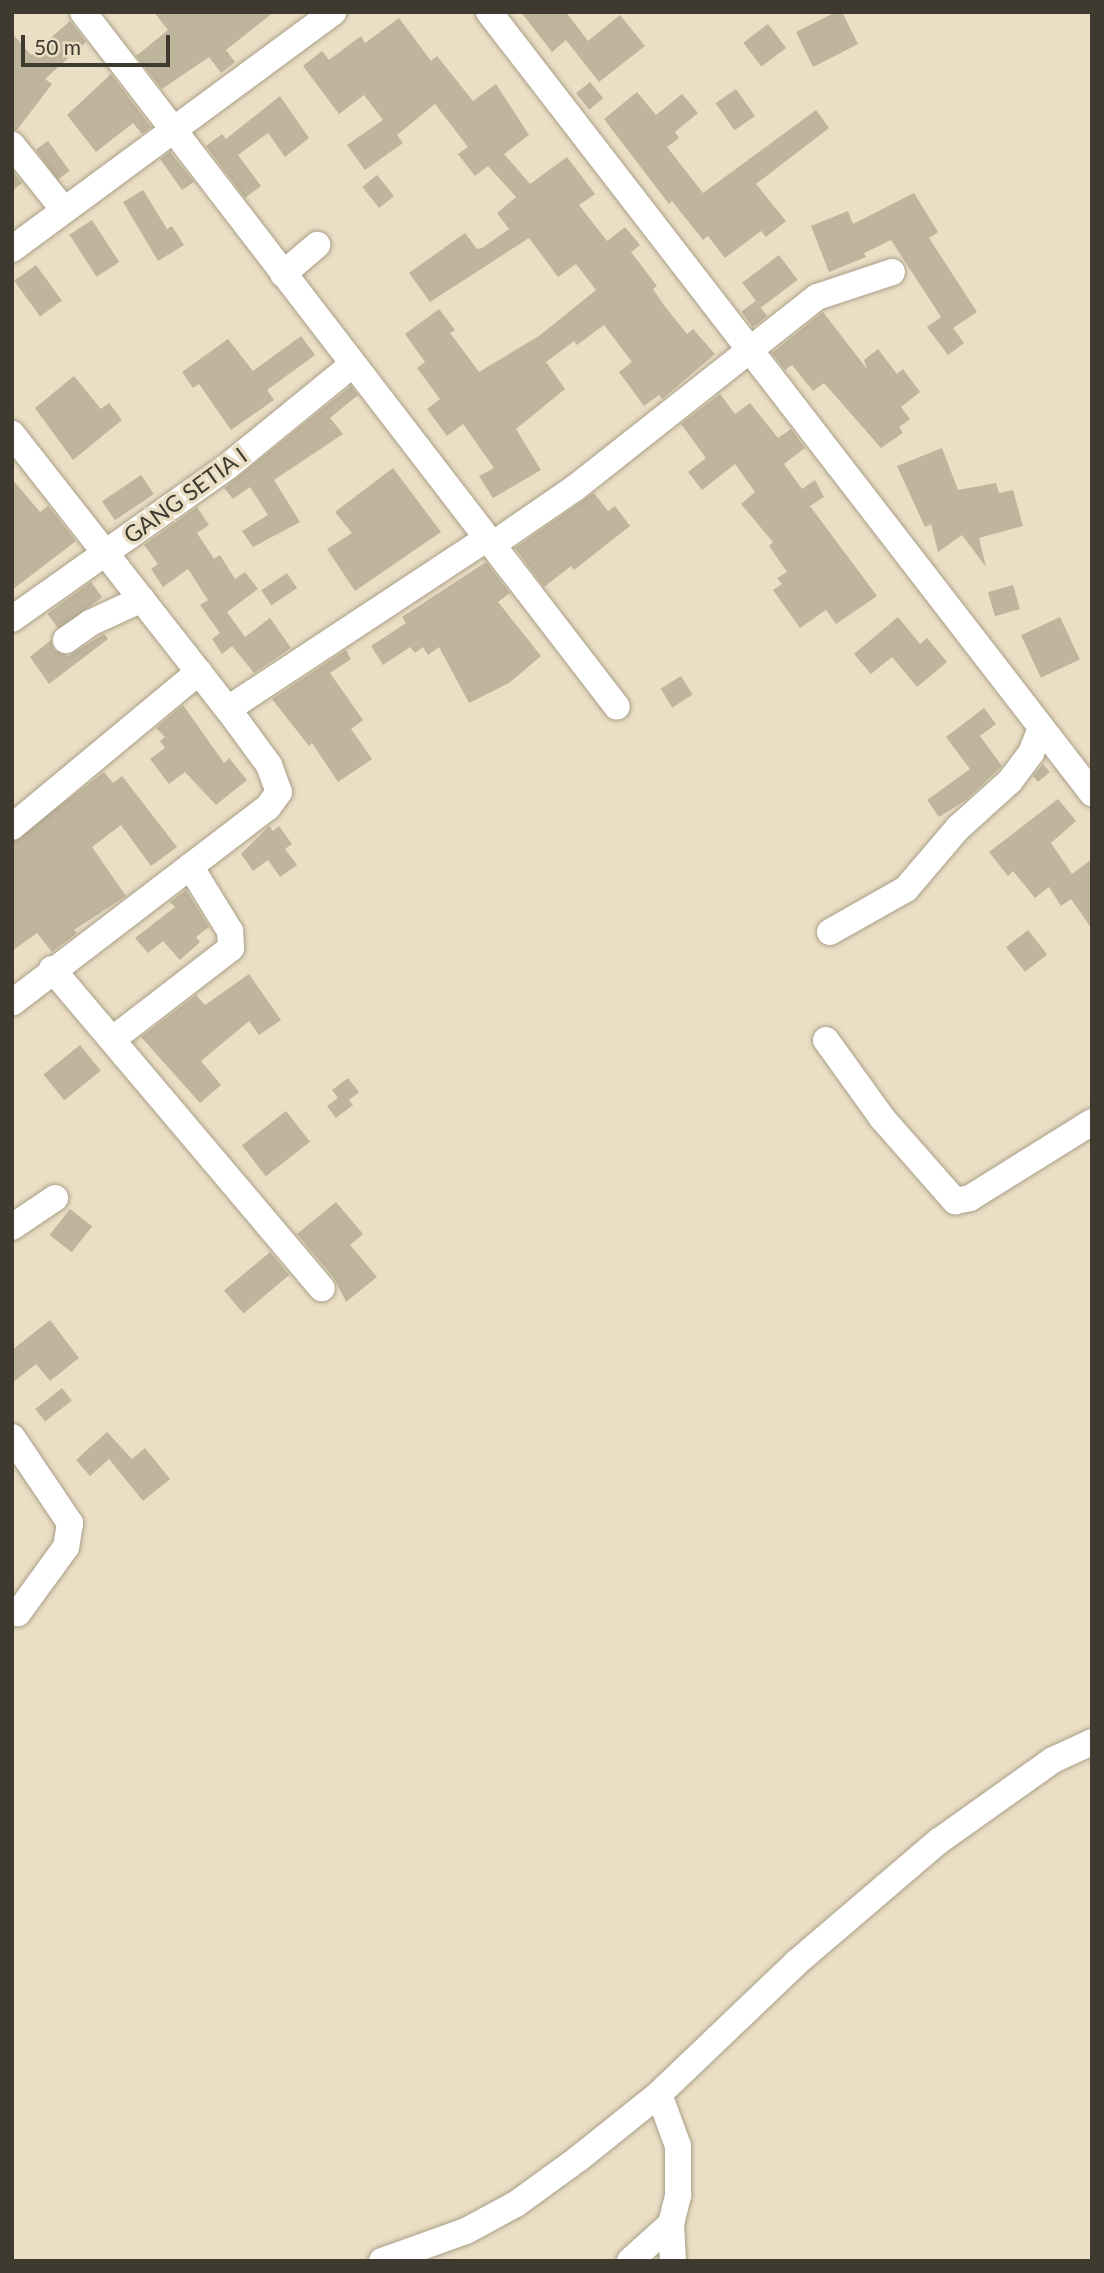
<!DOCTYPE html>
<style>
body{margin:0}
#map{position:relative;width:1104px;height:2273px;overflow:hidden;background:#eadec5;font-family:Lato,sans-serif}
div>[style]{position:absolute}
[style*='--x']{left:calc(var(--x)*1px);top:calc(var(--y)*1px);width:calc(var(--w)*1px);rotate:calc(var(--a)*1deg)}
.building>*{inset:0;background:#bfb49c;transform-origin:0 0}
.roads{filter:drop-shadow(0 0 2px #aa9f88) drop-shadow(0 0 2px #aa9f88)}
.minor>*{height:26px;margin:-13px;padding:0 13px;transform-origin:13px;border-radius:13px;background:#fff}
span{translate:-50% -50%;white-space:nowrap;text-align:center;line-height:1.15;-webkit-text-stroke:7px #eadec5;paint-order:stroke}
.street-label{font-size:23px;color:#3f3a30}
.frame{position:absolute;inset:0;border:14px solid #3f3a30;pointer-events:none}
.scale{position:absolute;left:21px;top:35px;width:149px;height:32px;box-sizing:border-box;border:4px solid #3f3a30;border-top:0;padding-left:9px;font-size:21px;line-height:24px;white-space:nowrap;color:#3f3a30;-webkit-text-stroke:5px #eadec5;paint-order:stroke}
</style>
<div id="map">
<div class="building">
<div style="clip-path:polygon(154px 12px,274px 12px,226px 50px,235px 62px,221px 73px,209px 57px,162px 89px,136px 56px,168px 30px)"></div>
<div style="clip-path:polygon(521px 12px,566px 12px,588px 41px,620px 15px,645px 46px,599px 82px,566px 40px,552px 52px)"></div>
<div style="clip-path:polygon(836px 12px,842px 12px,858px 44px,813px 67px,796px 32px)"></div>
<div style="clip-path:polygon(399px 18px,431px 61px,437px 56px,473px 101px,496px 84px,529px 135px,504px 154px,530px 184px,567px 157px,595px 194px,579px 205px,607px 241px,625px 227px,640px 245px,631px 252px,657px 286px,653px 289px,663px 304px,687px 334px,693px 329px,715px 354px,662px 399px,659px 395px,644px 406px,619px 372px,632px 362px,604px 325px,577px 345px,574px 341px,546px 362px,565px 389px,516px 429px,541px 470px,493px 498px,479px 476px,494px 468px,463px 424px,447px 436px,427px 409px,440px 399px,417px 368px,425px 362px,405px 334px,439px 309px,455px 330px,450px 333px,479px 372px,539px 336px,596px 290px,576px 264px,558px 277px,529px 238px,430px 302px,409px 273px,465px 233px,477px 249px,482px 248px,509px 229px,497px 213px,516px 197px,488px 166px,475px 176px,458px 154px,468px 147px,435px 104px,397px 135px,403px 143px,365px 170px,347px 145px,383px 120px,364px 95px,339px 114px,303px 66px,322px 51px,329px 60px,361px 36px,365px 43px)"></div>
<div style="clip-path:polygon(70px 21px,86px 42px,45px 79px,52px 84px,17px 130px,12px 130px,12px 33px,31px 55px)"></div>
<div style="left:768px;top:24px;width:30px;height:31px;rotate:53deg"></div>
<div style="clip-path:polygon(111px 74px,151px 127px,142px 134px,133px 123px,96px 152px,67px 115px)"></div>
<div style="left:590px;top:82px;width:21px;height:18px;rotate:51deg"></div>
<div style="left:736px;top:89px;width:33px;height:25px;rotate:55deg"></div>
<div style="clip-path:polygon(637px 92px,656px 115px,682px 94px,698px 113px,675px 132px,679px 138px,667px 147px,703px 193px,816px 110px,829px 128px,756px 184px,786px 221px,766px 237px,761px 231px,725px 258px,708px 236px,703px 240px,672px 201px,669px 204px,604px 119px)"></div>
<div style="clip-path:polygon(280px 96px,309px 138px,285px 157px,268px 133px,238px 155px,261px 186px,245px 198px,206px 146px,222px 134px,226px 139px)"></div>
<div style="left:48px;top:141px;width:37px;height:15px;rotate:54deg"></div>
<div style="clip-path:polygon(170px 152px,194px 182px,182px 190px,160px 159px)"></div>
<div style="clip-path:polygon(12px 171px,22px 183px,12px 191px)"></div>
<div style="left:377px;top:175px;width:27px;height:19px;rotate:51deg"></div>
<div style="clip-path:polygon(143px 190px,167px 229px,172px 226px,184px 245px,158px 261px,123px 202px)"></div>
<div style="clip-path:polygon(914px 193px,938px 232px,929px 238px,977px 312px,953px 328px,964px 343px,948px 355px,927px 327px,941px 317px,891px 240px,864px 253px,866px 257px,829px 272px,811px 226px,848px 211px,853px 224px)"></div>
<div style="left:92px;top:220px;width:50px;height:27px;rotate:57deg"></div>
<div style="left:779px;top:255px;width:31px;height:46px;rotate:53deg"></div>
<div style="left:36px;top:265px;width:44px;height:27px;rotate:54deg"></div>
<div style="left:756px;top:301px;width:19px;height:18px;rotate:54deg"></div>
<div style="clip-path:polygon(823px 312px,867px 369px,864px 360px,878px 349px,897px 374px,903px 369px,920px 392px,901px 407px,910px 419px,899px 427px,903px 433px,881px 448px,824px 383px,813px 391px,792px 365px,785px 370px,772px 353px)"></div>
<div style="clip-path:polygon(301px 336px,315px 355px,267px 390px,274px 400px,231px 430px,199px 384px,193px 388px,182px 372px,228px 339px,253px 371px)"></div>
<div style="clip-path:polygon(74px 376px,101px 409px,109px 403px,122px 420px,73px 460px,35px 408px)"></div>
<div style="clip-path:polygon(351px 386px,358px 395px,330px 418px,343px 434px,274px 480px,300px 522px,253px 547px,242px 531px,268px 515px,250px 487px,233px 499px,224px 488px)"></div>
<div style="clip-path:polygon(720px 394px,735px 414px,750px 403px,778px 438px,791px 429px,805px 448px,784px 464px,802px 489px,815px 480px,824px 497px,810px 506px,877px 596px,836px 624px,826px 610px,800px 628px,773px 590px,782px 584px,777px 578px,787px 572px,769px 546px,773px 542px,741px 504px,755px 492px,735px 464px,702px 490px,688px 472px,706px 458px,681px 424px)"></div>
<div style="clip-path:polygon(942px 448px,958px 490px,996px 483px,999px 493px,1013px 490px,1023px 526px,979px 538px,986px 567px,962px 535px,938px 552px,931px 524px,925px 527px,897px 466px)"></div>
<div style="clip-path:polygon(393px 468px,441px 532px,355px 591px,327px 549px,352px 533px,335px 512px)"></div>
<div style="left:141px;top:475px;width:23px;height:47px;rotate:56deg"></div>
<div style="clip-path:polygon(12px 479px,40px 512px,48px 506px,76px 541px,12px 590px)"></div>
<div style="clip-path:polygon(594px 493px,608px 511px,615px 506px,630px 526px,574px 570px,571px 566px,544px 587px,515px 548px)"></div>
<div style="clip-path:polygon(197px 507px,209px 525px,197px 533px,214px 559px,220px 555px,235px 579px,245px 572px,258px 589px,227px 612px,245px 637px,270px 618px,291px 648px,254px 673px,232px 646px,222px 654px,212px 639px,220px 633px,200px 605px,208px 600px,188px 569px,163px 587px,151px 569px,158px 564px,144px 545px)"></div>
<div style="clip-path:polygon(486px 562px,510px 593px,498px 602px,541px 656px,509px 683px,469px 703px,439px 647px,428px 655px,423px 647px,415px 653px,410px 647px,383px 665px,371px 646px,406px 623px,402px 617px)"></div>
<div style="left:287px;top:573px;width:18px;height:31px;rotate:56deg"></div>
<div style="left:91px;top:582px;width:19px;height:54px;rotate:54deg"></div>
<div style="left:1013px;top:585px;width:25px;height:26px;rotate:74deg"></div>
<div style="clip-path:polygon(898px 617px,920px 644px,927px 638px,947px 662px,917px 687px,892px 657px,871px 674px,854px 654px)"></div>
<div style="left:1060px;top:617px;width:47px;height:43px;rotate:65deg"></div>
<div style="clip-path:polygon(104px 634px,108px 639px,49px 684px,30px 657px,51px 640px,54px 650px,68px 656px)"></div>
<div style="clip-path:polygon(346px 650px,351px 659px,330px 673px,363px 720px,351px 729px,372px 759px,338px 782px,312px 743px,309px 746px,272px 699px)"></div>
<div style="left:681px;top:676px;width:22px;height:24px;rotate:58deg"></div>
<div style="clip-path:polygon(183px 705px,224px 763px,229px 758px,247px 780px,216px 805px,185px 772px,169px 784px,150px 759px,165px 748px,160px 741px,165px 737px,156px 728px)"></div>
<div style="clip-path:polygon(984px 708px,996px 724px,980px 736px,1002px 766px,966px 800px,939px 817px,927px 800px,970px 769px,946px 737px)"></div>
<div style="clip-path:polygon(1043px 764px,1050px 772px,1038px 782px,1033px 776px)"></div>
<div style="clip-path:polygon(104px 772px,113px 783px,122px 776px,177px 847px,151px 866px,121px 825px,92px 847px,126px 896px,74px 930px,77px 933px,52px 952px,37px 933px,12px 951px,12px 842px)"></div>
<div style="clip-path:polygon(1058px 799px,1076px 821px,1051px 843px,1072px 874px,1092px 859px,1092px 929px,1071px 899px,1061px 906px,1049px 887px,1035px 898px,1013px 871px,1008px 876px,989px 852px)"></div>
<div style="clip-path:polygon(269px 826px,273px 831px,279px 826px,292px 844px,285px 849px,297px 865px,280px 877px,268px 860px,253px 871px,241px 854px)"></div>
<div style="clip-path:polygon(186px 890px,209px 927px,196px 937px,200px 942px,180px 960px,163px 941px,148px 953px,135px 938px,175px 907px,170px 902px)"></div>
<div style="left:1028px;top:930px;width:31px;height:28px;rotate:52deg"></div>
<div style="clip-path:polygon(249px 974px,281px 1020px,259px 1035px,249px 1021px,201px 1061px,221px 1085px,200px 1103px,141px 1037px,196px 995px,205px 1005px)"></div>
<div style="left:80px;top:1045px;width:33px;height:47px;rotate:51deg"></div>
<div style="clip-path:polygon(348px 1078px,359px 1092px,349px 1100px,353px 1105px,336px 1118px,327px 1106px,338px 1098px,332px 1090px)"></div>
<div style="left:286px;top:1111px;width:39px;height:56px;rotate:52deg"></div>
<div style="clip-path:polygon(336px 1202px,363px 1234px,350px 1245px,377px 1277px,346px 1302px,334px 1278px,297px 1234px)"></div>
<div style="left:70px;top:1209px;width:28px;height:33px;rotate:38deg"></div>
<div style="left:270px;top:1252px;width:30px;height:60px;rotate:50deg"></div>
<div style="clip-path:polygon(50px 1320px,79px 1358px,50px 1381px,36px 1364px,12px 1383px,12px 1350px)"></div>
<div style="left:62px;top:1388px;width:16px;height:34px;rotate:52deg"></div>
<div style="clip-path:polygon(107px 1432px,132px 1459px,145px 1448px,170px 1479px,143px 1501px,109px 1459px,90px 1476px,76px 1460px)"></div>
</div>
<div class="roads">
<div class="minor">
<div style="--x:83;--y:12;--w:876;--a:52.46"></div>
<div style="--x:489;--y:12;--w:987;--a:52.33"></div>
<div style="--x:12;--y:145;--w:83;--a:51.3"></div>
<div style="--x:12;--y:249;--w:399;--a:-36.4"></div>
<div style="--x:283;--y:274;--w:45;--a:-40.5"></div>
<div style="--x:12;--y:434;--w:350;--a:51.9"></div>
<div style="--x:228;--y:709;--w:69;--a:53.8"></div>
<div style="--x:269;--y:765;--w:29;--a:70"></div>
<div style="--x:279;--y:792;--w:19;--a:126"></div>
<div style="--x:268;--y:807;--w:322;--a:142.6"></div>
<div style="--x:492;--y:545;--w:101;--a:-34.5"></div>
<div style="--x:575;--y:488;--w:308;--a:-38.3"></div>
<div style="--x:817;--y:297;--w:79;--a:-18.4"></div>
<div style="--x:12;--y:619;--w:265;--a:-35.3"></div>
<div style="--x:228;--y:466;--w:161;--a:-39.2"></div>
<div style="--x:66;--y:640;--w:29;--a:-35"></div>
<div style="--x:90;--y:623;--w:57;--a:-24.8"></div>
<div style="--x:228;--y:709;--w:310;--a:-33.4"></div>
<div style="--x:12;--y:827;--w:243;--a:-39.7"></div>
<div style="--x:830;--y:932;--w:87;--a:-29.5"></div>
<div style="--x:906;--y:889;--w:80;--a:-49.6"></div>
<div style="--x:958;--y:828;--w:70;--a:-42.1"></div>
<div style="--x:1010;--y:781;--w:35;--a:-53"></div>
<div style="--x:1031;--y:753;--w:27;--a:-68"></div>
<div style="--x:52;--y:969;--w:418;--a:49.8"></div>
<div style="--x:113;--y:1039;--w:149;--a:-37.6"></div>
<div style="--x:231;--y:948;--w:17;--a:-93"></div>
<div style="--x:230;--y:931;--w:76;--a:-121.6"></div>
<div style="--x:826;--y:1040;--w:96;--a:54.3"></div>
<div style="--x:882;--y:1118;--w:111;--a:48.7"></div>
<div style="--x:955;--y:1201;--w:15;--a:-11"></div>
<div style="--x:970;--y:1198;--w:144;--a:-31.9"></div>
<div style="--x:12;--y:1227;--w:52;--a:-34"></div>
<div style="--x:12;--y:1437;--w:104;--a:56"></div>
<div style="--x:70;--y:1523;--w:24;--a:99"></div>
<div style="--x:66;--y:1547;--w:82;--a:126"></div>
<div style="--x:671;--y:2224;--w:37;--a:87"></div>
<div style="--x:382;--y:2261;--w:89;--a:-19.7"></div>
<div style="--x:466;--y:2231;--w:57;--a:-28.4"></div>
<div style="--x:516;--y:2204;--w:77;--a:-36"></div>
<div style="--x:578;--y:2159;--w:104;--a:-38.7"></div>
<div style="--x:659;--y:2094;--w:190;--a:-43.7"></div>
<div style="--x:796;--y:1963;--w:188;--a:-40.5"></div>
<div style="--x:939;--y:1841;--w:140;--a:-35.4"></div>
<div style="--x:1053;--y:1760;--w:43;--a:-24.8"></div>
<div style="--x:630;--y:2261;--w:55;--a:-42.1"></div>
<div style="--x:671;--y:2224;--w:30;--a:-76"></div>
<div style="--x:678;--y:2195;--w:49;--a:-90"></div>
<div style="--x:678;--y:2146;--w:55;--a:-110.1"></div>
</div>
</div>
<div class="street-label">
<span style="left:185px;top:495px;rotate:-36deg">GANG SETIA I</span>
</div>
<div class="frame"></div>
<div class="scale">50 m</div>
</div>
